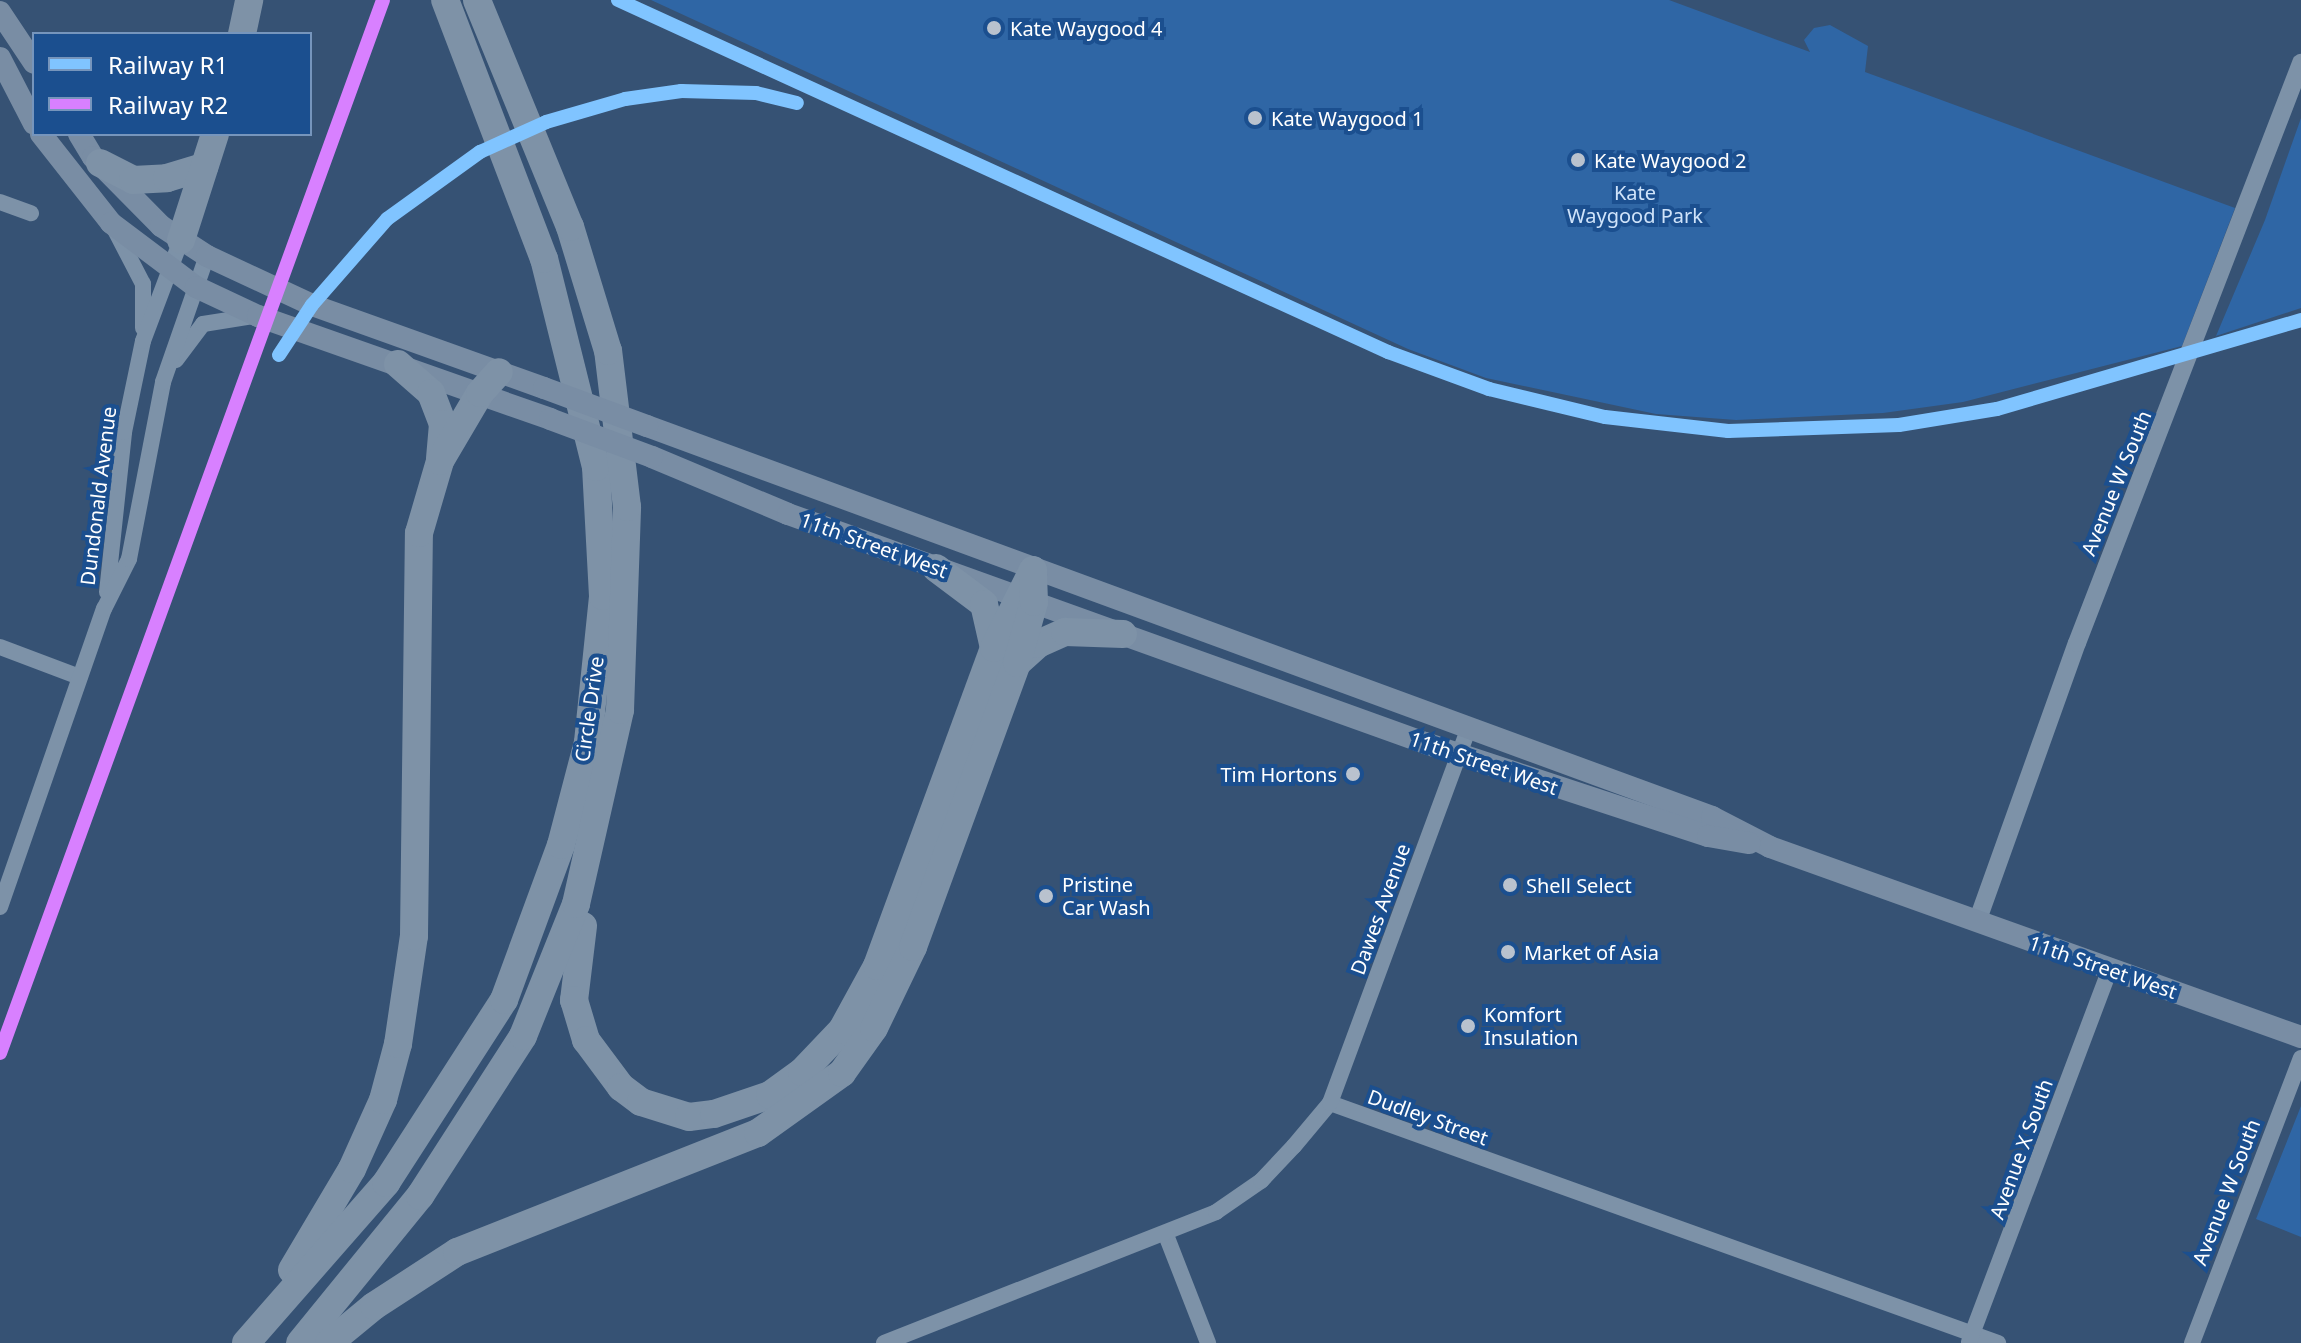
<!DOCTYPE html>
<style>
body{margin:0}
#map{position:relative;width:2301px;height:1343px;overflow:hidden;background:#365274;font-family:"Noto Sans",sans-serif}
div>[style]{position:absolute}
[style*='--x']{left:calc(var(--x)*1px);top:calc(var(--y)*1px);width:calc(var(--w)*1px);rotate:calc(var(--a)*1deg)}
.green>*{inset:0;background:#2f66a5}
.minor>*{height:16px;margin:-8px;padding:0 8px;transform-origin:8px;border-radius:8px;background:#7d92a8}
.tertiary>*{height:18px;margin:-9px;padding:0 9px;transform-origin:9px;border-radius:9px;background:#7d92a8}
.secondary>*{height:22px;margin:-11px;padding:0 11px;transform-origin:11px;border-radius:11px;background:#798da4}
.motorway>*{height:28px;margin:-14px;padding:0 14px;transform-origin:14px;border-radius:14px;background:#7e92a7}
.secondary-bridge>*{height:22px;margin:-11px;padding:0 11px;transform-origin:11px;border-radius:11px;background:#798da4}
.rail-1>*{height:14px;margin:-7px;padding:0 7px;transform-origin:7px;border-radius:7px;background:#80c4ff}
.rail-2>*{height:14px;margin:-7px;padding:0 7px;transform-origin:7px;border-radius:7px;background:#d880ff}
.dots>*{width:22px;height:22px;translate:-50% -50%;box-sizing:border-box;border:4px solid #1b4f8f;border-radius:50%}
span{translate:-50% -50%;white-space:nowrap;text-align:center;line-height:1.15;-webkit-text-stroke:8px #1b4f8f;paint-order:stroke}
.poi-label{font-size:20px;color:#fff}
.left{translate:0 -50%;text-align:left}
.right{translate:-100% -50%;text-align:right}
.park-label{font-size:20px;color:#cfe3fa}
.street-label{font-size:20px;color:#fff}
.legend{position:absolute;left:32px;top:32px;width:280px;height:104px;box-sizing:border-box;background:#1b4f8f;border:2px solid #7695bc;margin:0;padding:10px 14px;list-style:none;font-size:24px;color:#fff}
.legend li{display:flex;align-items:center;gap:16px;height:40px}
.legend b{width:40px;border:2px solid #7695bc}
</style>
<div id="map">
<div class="green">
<div style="clip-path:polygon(651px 0,1669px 0,1810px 52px,1804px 40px,1814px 28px,1830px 25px,1868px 46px,1865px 72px,2235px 208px,2182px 346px,1963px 402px,1883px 413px,1736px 420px,1656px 414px,1486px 378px,1408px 349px)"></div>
<div style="clip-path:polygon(2301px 118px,2301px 308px,2216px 336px,2265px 220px)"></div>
<div style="clip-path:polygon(2301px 1106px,2300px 1172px,2301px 1237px,2256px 1219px)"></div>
</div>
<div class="minor">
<div style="--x:0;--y:202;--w:33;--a:20"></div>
<div style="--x:115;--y:230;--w:61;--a:62.6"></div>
<div style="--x:143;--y:284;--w:44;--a:90"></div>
<div style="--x:176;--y:360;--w:45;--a:-53.1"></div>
<div style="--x:203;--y:324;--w:52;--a:-8.9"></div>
<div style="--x:107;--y:592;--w:161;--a:-83.9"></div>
<div style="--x:124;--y:432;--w:93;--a:-78.2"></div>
<div style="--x:143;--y:341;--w:108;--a:-69.4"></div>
<div style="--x:0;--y:647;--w:85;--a:20.6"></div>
<div style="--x:0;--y:907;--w:316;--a:-70.8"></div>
<div style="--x:104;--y:609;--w:56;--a:-63.4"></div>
<div style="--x:129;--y:559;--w:180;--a:-79.1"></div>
<div style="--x:163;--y:382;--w:133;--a:-70.8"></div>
<div style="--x:1330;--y:1103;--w:710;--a:19.76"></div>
<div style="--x:1166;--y:1235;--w:116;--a:68.7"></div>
<div style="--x:1969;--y:1342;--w:399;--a:-69.3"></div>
<div style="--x:884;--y:1343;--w:357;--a:-21.5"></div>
<div style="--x:1216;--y:1212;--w:55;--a:-34.6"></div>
<div style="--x:1261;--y:1181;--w:48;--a:-46.7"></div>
<div style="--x:1294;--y:1146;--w:56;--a:-50.1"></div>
<div style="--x:1330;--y:1103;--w:398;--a:-69.7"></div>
<div style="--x:2192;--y:1343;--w:305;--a:-69.1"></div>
</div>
<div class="tertiary">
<div style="--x:1977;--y:922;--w:296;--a:-70.3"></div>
<div style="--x:2077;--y:643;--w:622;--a:-68.88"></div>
</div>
<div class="secondary">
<div style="--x:0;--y:12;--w:61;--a:56.3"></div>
<div style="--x:0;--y:58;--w:74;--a:62.7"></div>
<div style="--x:41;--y:134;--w:113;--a:51.8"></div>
<div style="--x:111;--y:223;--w:106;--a:37"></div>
<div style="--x:196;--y:287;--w:68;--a:25.1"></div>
<div style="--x:258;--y:316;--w:310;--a:19.4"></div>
<div style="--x:79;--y:134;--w:27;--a:59"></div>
<div style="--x:93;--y:157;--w:97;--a:45.4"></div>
<div style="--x:161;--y:226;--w:55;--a:33.1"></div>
<div style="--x:207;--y:256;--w:116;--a:25"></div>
<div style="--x:312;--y:305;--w:246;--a:19.7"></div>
<div style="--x:647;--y:426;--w:1135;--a:20.16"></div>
<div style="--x:1712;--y:817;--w:65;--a:27.3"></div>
<div style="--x:1770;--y:847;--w:564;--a:19.69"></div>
<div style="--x:652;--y:457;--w:147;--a:22.7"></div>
<div style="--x:788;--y:514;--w:677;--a:19.77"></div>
<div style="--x:1425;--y:743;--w:298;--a:18.2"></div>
<div style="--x:1708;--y:836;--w:42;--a:9.7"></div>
</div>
<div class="motorway">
<div style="--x:242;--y:34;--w:35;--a:-78"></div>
<div style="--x:100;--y:163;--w:37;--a:27"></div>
<div style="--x:133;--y:180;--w:34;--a:-3"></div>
<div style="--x:167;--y:178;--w:39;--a:-17"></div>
<div style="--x:181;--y:240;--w:111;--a:-72.2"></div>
<div style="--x:398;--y:364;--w:44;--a:41.3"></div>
<div style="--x:431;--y:393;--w:33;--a:69"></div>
<div style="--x:443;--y:424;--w:33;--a:95"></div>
<div style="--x:936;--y:568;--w:60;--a:36.9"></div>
<div style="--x:984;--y:604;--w:45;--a:77.2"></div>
<div style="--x:1017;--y:663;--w:28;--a:-42"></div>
<div style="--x:1038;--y:644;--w:30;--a:-24"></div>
<div style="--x:1065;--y:632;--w:58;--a:2"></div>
<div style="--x:583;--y:926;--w:75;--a:96.9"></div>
<div style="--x:574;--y:1000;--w:42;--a:73.3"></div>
<div style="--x:586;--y:1040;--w:59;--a:53.3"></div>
<div style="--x:621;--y:1087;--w:25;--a:37"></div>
<div style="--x:641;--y:1102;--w:50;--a:17.4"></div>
<div style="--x:689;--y:1117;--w:25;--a:-7"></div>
<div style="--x:714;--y:1114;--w:59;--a:-18.7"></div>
<div style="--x:770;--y:1095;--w:39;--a:-36"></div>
<div style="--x:802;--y:1072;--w:58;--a:-46.4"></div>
<div style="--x:842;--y:1030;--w:73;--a:-61.3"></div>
<div style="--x:877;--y:966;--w:339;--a:-69.8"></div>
<div style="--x:994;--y:648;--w:87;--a:-63.4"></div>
<div style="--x:292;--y:1270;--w:117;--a:-59.3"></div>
<div style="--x:352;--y:1169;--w:76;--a:-65.8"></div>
<div style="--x:383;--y:1100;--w:58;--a:-75"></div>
<div style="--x:398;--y:1044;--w:109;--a:-81.6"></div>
<div style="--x:414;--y:936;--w:403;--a:-89.3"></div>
<div style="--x:419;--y:533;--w:75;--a:-73.7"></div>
<div style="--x:440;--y:461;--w:79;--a:-59.5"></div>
<div style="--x:480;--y:393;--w:28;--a:-48"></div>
<div style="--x:246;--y:1343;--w:213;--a:-48.8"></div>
<div style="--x:386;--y:1183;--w:218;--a:-57.2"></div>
<div style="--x:504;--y:1000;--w:165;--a:-69.8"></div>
<div style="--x:561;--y:845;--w:106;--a:-75.3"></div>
<div style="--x:588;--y:742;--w:147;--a:-84.1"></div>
<div style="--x:603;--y:596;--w:129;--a:-93.1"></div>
<div style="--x:596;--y:467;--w:214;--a:-104"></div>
<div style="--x:544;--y:259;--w:277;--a:-110.9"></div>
<div style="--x:300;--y:1343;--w:190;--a:-50.8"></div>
<div style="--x:420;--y:1196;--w:190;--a:-57.2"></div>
<div style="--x:523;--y:1036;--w:142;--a:-68.1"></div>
<div style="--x:576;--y:904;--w:199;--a:-77.2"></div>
<div style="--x:620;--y:710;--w:203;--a:-88"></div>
<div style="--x:627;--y:507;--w:157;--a:-96.9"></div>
<div style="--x:608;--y:351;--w:130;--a:-107"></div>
<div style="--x:570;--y:227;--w:245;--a:-112.3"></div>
<div style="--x:329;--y:1343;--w:58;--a:-39.4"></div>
<div style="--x:374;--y:1306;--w:99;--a:-33"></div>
<div style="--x:457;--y:1252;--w:324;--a:-21.6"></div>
<div style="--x:758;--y:1133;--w:103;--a:-35.5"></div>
<div style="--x:842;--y:1073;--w:55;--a:-54.6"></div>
<div style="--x:874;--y:1028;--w:90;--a:-64.3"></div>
<div style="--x:913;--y:947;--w:302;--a:-69.9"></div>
<div style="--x:1017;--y:663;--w:63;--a:-74.4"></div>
<div style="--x:1034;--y:602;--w:32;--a:-92"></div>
</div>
<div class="secondary-bridge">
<div style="--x:544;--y:388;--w:110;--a:20.3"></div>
<div style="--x:550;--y:419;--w:109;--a:20.4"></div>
</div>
<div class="rail-1">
<div style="--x:618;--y:0;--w:847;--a:24.57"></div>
<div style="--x:1388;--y:352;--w:108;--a:20.1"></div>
<div style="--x:1489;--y:389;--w:119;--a:13.6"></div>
<div style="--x:1605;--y:417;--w:124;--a:6.5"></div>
<div style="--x:1728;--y:431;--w:171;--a:-2"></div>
<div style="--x:1899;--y:425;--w:99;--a:-9.3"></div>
<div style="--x:1997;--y:409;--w:317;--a:-16.3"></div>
<div style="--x:279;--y:355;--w:60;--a:-56.6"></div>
<div style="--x:312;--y:305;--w:114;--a:-48.9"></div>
<div style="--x:387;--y:219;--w:115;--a:-35.8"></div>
<div style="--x:480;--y:152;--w:72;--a:-24.4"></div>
<div style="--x:546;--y:122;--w:82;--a:-16.2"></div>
<div style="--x:625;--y:99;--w:57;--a:-8.1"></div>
<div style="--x:681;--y:91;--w:75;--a:1.5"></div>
<div style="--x:756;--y:93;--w:42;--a:13.7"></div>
</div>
<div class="rail-2">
<div style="--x:0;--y:1053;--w:1120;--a:-70.01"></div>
</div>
<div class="dots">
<div style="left:994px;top:28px;background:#b9c2ce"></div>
<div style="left:1255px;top:118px;background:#b9c2ce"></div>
<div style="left:1578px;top:160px;background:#b9c2ce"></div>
<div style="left:1353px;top:774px;background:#b9c2ce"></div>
<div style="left:1510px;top:885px;background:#b9c2ce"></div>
<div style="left:1046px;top:896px;background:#b9c2ce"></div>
<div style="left:1508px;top:952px;background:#b9c2ce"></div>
<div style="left:1468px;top:1026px;background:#b9c2ce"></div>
</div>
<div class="poi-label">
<span class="left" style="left:1010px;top:28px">Kate Waygood 4</span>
<span class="left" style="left:1271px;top:118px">Kate Waygood 1</span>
<span class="left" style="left:1594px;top:160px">Kate Waygood 2</span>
<span class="right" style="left:1337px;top:774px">Tim Hortons</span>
<span class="left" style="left:1062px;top:896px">Pristine<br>Car Wash</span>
<span class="left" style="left:1526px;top:885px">Shell Select</span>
<span class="left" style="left:1524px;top:952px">Market of Asia</span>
<span class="left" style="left:1484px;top:1026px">Komfort<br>Insulation</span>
</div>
<div class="park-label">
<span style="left:1635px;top:204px">Kate<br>Waygood Park</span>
</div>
<div class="street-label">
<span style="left:2116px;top:483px;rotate:-68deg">Avenue W South</span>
<span style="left:98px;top:496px;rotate:-83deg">Dundonald Avenue</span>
<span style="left:874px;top:545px;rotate:20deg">11th Street West</span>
<span style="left:589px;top:709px;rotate:-82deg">Circle Drive</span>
<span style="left:1484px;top:763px;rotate:19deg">11th Street West</span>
<span style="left:1380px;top:909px;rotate:-70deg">Dawes Avenue</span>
<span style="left:2103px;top:967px;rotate:19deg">11th Street West</span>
<span style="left:1428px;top:1117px;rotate:20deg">Dudley Street</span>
<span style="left:2021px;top:1149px;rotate:-70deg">Avenue X South</span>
<span style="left:2226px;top:1192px;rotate:-69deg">Avenue W South</span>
</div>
<ul class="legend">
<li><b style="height:10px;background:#80c4ff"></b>Railway R1</li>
<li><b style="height:10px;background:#d880ff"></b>Railway R2</li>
</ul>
</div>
